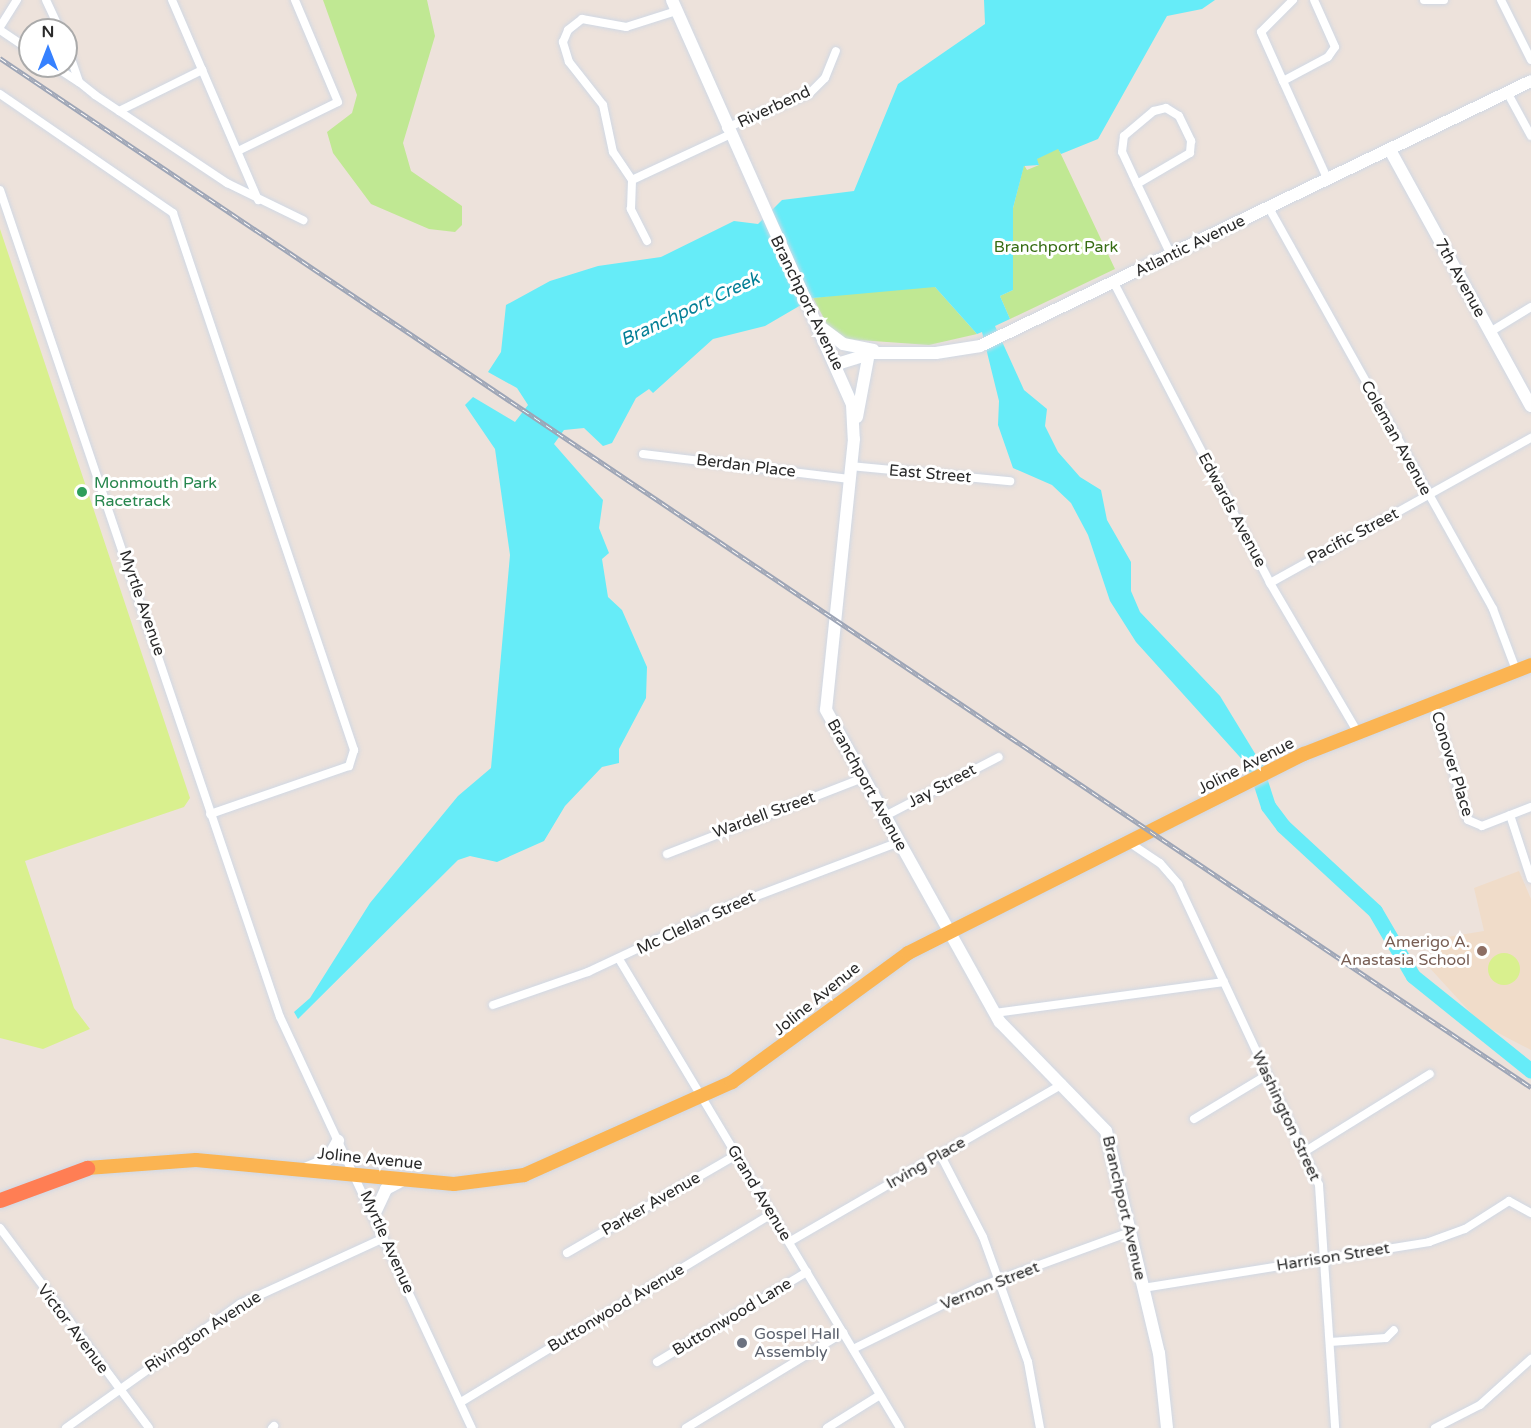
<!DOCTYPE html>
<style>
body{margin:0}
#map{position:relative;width:1531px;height:1428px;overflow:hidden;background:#ede2db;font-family:"Varela Round",sans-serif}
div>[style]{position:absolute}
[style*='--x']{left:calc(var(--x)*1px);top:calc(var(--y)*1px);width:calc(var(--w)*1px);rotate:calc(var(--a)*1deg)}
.education>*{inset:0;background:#f0dcc9}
.green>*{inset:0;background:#c0e893}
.pitch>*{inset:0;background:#d9f08e}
.round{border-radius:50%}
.water>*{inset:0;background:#66ecf8}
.river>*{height:15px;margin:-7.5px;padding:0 7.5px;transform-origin:7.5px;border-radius:7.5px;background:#66ecf8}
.roads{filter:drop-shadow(0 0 2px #d0d8e4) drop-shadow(0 0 2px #d0d8e4)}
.street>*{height:8px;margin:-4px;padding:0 4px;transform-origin:4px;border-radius:4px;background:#fff}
.secondary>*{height:12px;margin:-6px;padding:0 6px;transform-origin:6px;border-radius:6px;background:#fff}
.primary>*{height:14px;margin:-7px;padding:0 7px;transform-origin:7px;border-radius:7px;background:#fbb452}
.highway>*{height:15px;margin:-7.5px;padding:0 7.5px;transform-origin:7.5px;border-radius:7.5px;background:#ff7e54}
.rail>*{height:4.5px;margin-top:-2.25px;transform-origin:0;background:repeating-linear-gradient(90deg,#fff 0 7px,#9da5b6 0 14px);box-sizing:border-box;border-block:2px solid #9da5b6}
.dots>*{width:16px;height:16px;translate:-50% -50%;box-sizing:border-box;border:3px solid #fff;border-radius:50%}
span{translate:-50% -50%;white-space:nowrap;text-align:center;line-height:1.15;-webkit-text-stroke:6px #fff;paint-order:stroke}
.street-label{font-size:16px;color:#2a2a2a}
.park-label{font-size:16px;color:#376d14}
.leisure-label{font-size:16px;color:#27864d}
.left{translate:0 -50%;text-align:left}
.education-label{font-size:16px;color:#785e54}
.right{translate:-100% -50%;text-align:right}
.worship-label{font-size:16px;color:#5b616d}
.water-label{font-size:18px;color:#047f96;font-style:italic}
.north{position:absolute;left:18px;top:18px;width:60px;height:60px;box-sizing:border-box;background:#fff;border:2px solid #aaa;border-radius:50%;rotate:0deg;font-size:16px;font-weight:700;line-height:24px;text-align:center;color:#2a2a2a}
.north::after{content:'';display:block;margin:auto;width:21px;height:27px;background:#3681ff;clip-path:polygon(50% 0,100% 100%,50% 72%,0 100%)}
</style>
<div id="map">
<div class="education">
<div style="clip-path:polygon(1519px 871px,1531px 899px,1531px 1050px,1481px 1024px,1427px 965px,1441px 938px,1484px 931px,1474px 888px)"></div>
</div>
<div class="green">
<div style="clip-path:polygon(323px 0,427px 0,435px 36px,403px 143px,411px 171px,462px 206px,462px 225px,455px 232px,429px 229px,371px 204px,333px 153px,327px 132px,352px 113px,357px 95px)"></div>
<div style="clip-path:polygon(1058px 148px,1115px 269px,1010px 319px,1000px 296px,1013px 290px,1013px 208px,1024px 165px,1027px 170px,1039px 165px,1036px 159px)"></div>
<div style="clip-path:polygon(905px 287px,935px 287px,977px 334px,929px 345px,845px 339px,828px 326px,813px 298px)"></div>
</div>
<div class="pitch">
<div style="clip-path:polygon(0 229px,190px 798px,184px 807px,25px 861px,74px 1008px,90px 1029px,43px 1049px,0 1038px)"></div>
<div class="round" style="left:1488px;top:953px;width:32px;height:32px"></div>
</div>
<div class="water">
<div style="clip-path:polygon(984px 0,1215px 0,1202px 9px,1167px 16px,1098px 139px,1061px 154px,1058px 149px,1037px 159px,1039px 165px,1024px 166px,1013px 208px,1013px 290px,1000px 296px,1010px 319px,995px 326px,1024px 390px,1047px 409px,1045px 426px,1058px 452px,1080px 477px,1101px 490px,1107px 520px,1131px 562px,1131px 591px,1140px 612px,1220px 696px,1259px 760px,1248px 766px,1136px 642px,1110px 601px,1088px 535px,1071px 503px,1052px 485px,1013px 468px,998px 425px,999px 401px,982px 332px,977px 334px,935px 287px,813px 298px,765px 326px,713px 339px,653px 393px,649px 389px,636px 398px,612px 443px,603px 446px,584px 428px,564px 430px,554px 444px,603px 500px,599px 528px,609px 553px,602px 559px,608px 597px,622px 610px,647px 667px,646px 698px,619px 749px,619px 763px,602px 767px,565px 806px,544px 841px,497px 862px,470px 856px,458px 860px,298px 1019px,294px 1012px,310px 998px,370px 903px,458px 796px,491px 768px,510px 555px,495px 449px,465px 405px,473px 397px,515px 422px,528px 405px,517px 388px,488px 372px,501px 352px,506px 305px,550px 281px,598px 266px,661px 257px,734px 221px,758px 224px,782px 200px,854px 191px,898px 84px,985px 24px)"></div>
</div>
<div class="river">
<div style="--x:1254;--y:763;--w:45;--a:72"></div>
<div style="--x:1268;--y:806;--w:25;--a:53"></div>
<div style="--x:1283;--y:826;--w:125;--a:42.7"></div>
<div style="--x:1375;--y:911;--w:75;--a:59.7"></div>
<div style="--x:1413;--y:976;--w:151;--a:38.8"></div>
</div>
<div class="roads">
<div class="street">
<div style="--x:46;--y:0;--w:33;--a:65"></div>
<div style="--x:172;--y:0;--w:218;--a:66.7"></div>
<div style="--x:1293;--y:0;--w:45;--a:135"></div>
<div style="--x:1261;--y:32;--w:54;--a:65.8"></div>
<div style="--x:1283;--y:81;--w:51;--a:-28.1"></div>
<div style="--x:1328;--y:57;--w:12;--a:-55"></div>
<div style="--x:1335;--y:47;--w:51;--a:-114.1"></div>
<div style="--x:1424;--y:0;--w:20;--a:0"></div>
<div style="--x:1501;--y:0;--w:67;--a:63.4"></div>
<div style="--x:0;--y:27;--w:32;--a:-58"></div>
<div style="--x:0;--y:30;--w:36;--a:34"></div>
<div style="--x:66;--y:44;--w:40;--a:71.1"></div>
<div style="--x:79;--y:82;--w:21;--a:39"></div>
<div style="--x:95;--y:95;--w:159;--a:33.7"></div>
<div style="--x:227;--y:183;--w:85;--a:26"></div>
<div style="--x:54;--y:66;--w:30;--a:33"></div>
<div style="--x:1283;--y:81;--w:109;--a:65.6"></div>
<div style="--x:1507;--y:92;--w:50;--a:61.4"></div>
<div style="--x:0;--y:94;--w:210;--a:34.5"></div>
<div style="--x:173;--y:213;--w:567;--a:71.37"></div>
<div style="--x:354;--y:750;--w:17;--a:107"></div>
<div style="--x:349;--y:766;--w:147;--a:160.9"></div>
<div style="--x:1166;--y:108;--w:15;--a:32"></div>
<div style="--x:1179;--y:116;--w:28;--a:64"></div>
<div style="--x:1191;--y:141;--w:12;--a:95"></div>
<div style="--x:1190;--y:153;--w:61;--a:149.7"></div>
<div style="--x:1137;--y:184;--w:35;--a:-115"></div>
<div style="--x:1122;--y:152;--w:16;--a:-83"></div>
<div style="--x:1124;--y:136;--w:39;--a:-40"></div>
<div style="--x:1154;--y:111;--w:12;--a:-14"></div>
<div style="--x:119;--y:111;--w:93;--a:-26.3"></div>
<div style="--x:726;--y:128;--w:91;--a:-22.6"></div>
<div style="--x:810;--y:93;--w:21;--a:-45"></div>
<div style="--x:825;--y:78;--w:29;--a:-68"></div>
<div style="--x:238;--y:151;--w:111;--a:-26.1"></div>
<div style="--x:338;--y:102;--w:111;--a:-112.9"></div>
<div style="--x:632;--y:180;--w:34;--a:-124"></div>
<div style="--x:613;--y:152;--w:48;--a:-102"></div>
<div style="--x:603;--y:105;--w:55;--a:-128.3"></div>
<div style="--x:569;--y:62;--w:21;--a:-107"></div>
<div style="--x:563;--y:42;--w:13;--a:-67"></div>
<div style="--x:568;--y:30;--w:18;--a:-38"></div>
<div style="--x:582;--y:19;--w:45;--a:10.3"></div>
<div style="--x:626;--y:27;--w:52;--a:-17.7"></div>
<div style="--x:1137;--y:184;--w:79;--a:64.4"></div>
<div style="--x:0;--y:190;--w:873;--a:71.3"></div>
<div style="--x:280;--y:1017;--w:454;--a:65"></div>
<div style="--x:1269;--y:208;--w:459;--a:60.8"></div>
<div style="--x:1493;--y:609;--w:65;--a:69.3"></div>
<div style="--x:647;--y:241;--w:36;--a:-117"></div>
<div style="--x:631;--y:209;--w:29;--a:-88"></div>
<div style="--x:632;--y:180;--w:107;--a:-24.9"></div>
<div style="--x:1114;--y:283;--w:338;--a:62.5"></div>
<div style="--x:1270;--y:583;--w:174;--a:59.6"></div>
<div style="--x:1490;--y:332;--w:48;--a:-31.4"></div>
<div style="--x:643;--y:454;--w:208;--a:6.9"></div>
<div style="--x:850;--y:466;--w:161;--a:5.4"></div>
<div style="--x:1270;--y:583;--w:299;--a:-29.1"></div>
<div style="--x:1433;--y:703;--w:122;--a:73.3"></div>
<div style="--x:1468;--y:820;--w:15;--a:23"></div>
<div style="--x:1482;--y:826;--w:53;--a:-21.2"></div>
<div style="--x:1510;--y:815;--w:67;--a:71.8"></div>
<div style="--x:885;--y:816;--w:128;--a:-27.4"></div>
<div style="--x:1130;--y:843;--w:36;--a:34"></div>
<div style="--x:1160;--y:863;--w:28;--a:49"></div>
<div style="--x:1178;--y:884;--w:332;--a:64.9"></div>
<div style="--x:1319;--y:1185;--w:244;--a:86.2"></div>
<div style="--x:667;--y:854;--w:210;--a:-21.2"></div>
<div style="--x:619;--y:959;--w:547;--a:59.07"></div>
<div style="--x:493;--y:1005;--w:101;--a:-19.2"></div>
<div style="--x:588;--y:972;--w:148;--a:-25.2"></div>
<div style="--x:722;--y:909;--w:189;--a:-20.7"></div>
<div style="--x:995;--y:1013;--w:231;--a:-7.7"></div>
<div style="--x:1194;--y:1119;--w:85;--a:-31.1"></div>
<div style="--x:1304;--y:1152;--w:148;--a:-31.8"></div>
<div style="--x:940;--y:1154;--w:93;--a:62.6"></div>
<div style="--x:983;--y:1237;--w:133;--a:70.2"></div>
<div style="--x:1028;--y:1362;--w:67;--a:79.7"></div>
<div style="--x:0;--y:1228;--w:249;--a:53.3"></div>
<div style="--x:789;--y:1242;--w:316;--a:-30"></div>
<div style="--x:567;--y:1253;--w:195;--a:-30.1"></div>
<div style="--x:1143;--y:1288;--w:290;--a:-9.1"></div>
<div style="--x:1429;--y:1242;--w:38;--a:-20"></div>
<div style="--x:1465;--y:1229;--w:52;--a:-32.5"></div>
<div style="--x:1509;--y:1201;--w:25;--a:29"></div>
<div style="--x:1330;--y:1342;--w:56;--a:-4.1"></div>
<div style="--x:1386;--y:1338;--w:11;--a:-45"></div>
<div style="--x:853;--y:1349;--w:140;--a:-26.2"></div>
<div style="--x:979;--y:1287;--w:161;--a:-20"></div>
<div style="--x:657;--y:1362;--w:175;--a:-31"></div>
<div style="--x:461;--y:1402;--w:363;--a:-31.2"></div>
<div style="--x:66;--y:1428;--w:214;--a:-35.5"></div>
<div style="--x:240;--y:1304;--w:158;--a:-24.6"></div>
<div style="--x:272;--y:1428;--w:3;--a:-45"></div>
<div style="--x:686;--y:1428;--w:184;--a:-31.2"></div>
<div style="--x:827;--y:1428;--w:62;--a:-31.9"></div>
<div style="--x:1435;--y:1428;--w:51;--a:-27.1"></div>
<div style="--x:1480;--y:1405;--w:69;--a:-42"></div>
</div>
<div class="secondary">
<div style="--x:672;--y:0;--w:443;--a:66"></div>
<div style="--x:852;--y:405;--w:34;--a:87"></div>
<div style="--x:854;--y:439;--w:272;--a:95.9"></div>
<div style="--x:826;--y:710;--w:357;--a:60.9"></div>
<div style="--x:1000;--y:1022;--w:152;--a:45.8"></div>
<div style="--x:1106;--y:1131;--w:228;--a:76.6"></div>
<div style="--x:1159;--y:1353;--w:75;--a:83.9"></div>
<div style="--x:1390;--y:150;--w:292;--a:61.2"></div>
<div style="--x:822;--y:328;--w:26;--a:37"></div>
<div style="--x:843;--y:344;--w:31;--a:11"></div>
<div style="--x:837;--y:364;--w:39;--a:-17"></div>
<div style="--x:874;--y:353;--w:62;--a:0"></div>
<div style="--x:936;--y:353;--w:45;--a:-9"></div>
<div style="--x:980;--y:346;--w:611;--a:-25.68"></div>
<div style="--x:857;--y:417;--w:65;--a:-79.4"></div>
<div style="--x:305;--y:1169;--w:25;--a:-23"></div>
<div style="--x:328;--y:1159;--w:21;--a:-61"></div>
<div style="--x:374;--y:1215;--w:29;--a:-65"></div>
<div style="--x:386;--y:1189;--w:21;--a:-28"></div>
</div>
<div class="primary">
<div style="--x:87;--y:1168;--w:109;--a:-4.2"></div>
<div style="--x:196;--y:1160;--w:259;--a:5.3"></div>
<div style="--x:454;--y:1184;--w:71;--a:-7.3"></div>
<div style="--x:524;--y:1175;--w:228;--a:-24.1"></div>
<div style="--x:732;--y:1082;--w:218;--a:-36.2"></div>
<div style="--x:908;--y:953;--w:443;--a:-26.7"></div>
<div style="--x:1304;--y:754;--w:244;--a:-21.4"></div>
</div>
<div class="highway">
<div style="--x:0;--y:1200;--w:93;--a:-20.2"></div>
</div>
</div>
<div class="rail">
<div style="--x:0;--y:58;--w:1845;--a:33.91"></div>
</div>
<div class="dots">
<div style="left:82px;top:492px;background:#2e9e5b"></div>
<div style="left:1482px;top:951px;background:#8d6e63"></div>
<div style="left:742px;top:1343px;background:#6b7280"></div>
</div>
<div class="street-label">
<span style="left:774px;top:107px;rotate:-25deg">Riverbend</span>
<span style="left:1190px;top:246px;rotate:-26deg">Atlantic Avenue</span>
<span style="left:1460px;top:278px;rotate:61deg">7th Avenue</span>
<span style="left:807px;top:303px;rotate:64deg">Branchport Avenue</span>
<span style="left:1396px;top:438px;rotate:61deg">Coleman Avenue</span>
<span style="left:746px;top:466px;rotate:7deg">Berdan Place</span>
<span style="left:930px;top:474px;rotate:5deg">East Street</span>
<span style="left:1232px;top:510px;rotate:62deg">Edwards Avenue</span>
<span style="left:1353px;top:536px;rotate:-28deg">Pacific Street</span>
<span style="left:142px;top:603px;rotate:71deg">Myrtle Avenue</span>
<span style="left:1452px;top:764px;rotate:73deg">Conover Place</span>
<span style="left:1246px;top:766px;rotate:-27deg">Joline Avenue</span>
<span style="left:867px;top:785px;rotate:61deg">Branchport Avenue</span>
<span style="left:942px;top:786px;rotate:-28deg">Jay Street</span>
<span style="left:764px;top:815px;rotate:-20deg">Wardell Street</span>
<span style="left:696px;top:923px;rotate:-25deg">Mc Clellan Street</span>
<span style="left:817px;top:999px;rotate:-39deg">Joline Avenue</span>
<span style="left:1286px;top:1116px;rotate:65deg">Washington Street</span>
<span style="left:370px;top:1159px;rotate:6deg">Joline Avenue</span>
<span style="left:926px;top:1163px;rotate:-30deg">Irving Place</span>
<span style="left:759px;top:1193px;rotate:59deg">Grand Avenue</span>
<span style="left:651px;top:1204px;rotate:-30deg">Parker Avenue</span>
<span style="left:1124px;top:1208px;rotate:77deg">Branchport Avenue</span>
<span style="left:387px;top:1242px;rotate:66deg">Myrtle Avenue</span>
<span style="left:1333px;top:1257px;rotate:-9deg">Harrison Street</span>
<span style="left:990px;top:1286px;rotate:-22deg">Vernon Street</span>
<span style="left:616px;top:1308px;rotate:-31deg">Buttonwood Avenue</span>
<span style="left:732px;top:1317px;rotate:-31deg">Buttonwood Lane</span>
<span style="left:73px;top:1329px;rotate:53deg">Victor Avenue</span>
<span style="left:203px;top:1332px;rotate:-33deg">Rivington Avenue</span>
</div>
<div class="park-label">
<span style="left:1056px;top:247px">Branchport Park</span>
</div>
<div class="leisure-label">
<span class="left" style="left:94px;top:492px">Monmouth Park<br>Racetrack</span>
</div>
<div class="education-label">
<span class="right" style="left:1470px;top:951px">Amerigo A.<br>Anastasia School</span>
</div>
<div class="worship-label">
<span class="left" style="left:754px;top:1343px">Gospel Hall<br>Assembly</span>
</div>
<div class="water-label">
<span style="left:690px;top:309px;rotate:-25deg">Branchport Creek</span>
</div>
<div class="north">N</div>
</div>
